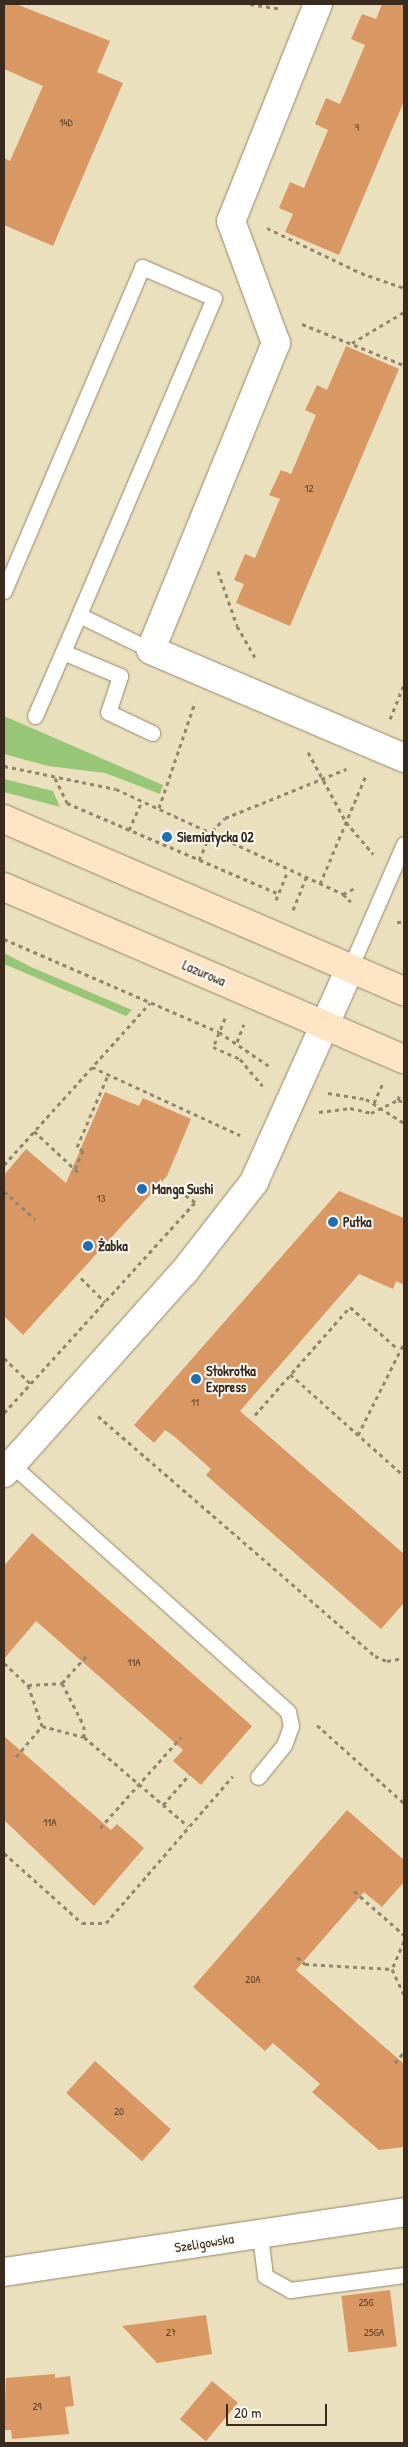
<!DOCTYPE html>
<meta charset="utf-8">
<style>
body{margin:0}
#map{position:relative;width:408px;height:2447px;overflow:hidden;background:#ebe0bd;font-family:"Patrick Hand",sans-serif}
div>[style]{position:absolute}
[style*='--x']{left:calc(var(--x)*1px);top:calc(var(--y)*1px);width:calc(var(--w)*1px);rotate:calc(var(--a)*1deg)}
.green>*{inset:0;background:#97c776}
.building>*{inset:0;background:#d99763;transform-origin:0 0}
.path>*{height:3px;margin-top:-1.5px;transform-origin:0;background:repeating-linear-gradient(90deg,#93856e 0 4px,transparent 0 8px)}
.roads{filter:drop-shadow(0 0 1px #93856e) drop-shadow(0 0 1px #93856e)}
.service>*{height:15px;margin:-7.5px;padding:0 7.5px;transform-origin:7.5px;border-radius:7.5px;background:#fff}
.minor>*{height:28px;margin:-14px;padding:0 14px;transform-origin:14px;border-radius:14px;background:#fff}
.tertiary>*{height:28px;margin:-14px;padding:0 14px;transform-origin:14px;border-radius:14px;background:#fff}
.secondary>*{height:28px;margin:-14px;padding:0 14px;transform-origin:14px;border-radius:14px;background:#fee5c5}
.dots>*{width:14px;height:14px;translate:-50% -50%;box-sizing:border-box;border:2px solid #fdfcf7;border-radius:50%}
span{translate:-50% -50%;white-space:nowrap;text-align:center;line-height:1.15;-webkit-text-stroke:4px #fdfcf7;paint-order:stroke}
.number-label{font-size:11px;color:#62452f}
.number-label span{-webkit-text-stroke-width:0}
.poi-label{font-size:14px;color:#3b2a1e;font-weight:700}
.left{translate:0 -50%;text-align:left}
.street-label{font-size:14px;color:#3b2a1e}
.frame{position:absolute;inset:0;border:5px solid #3b2a1e;pointer-events:none}
.scale{position:absolute;left:226px;top:2404px;width:101px;height:22px;box-sizing:border-box;border:2px solid #3b2a1e;border-top:0;padding-left:6px;font-size:15px;line-height:18px;white-space:nowrap;color:#3b2a1e;-webkit-text-stroke:4px #fdfcf7;paint-order:stroke}
</style>
<div id="map">
<div class="green">
<div style="clip-path:polygon(4px 716px,163px 785px,160px 794px,105px 773px,48px 766px,4px 754px)"></div>
<div style="clip-path:polygon(4px 779px,53px 791px,60px 807px,4px 792px)"></div>
<div style="clip-path:polygon(4px 953px,31px 967px,132px 1010px,126px 1016px,4px 964px)"></div>
</div>
<div class="building">
<div style="clip-path:polygon(4px 4px,16px 4px,110px 41px,97px 72px,123px 83px,53px 246px,4px 225px,4px 158px,10px 161px,43px 86px,4px 69px)"></div>
<div style="clip-path:polygon(382px 4px,404px 4px,404px 101px,339px 255px,285px 232px,293px 214px,279px 208px,290px 182px,304px 188px,328px 130px,315px 124px,326px 98px,340px 104px,365px 45px,351px 39px,362px 14px,376px 19px)"></div>
<div style="clip-path:polygon(346px 346px,399px 369px,290px 626px,236px 603px,244px 584px,234px 580px,245px 554px,255px 558px,280px 499px,269px 495px,281px 470px,291px 474px,316px 415px,305px 410px,317px 385px,327px 390px)"></div>
<div style="clip-path:polygon(105px 1092px,139px 1106px,143px 1098px,191px 1119px,167px 1176px,23px 1335px,4px 1316px,4px 1175px,26px 1149px,66px 1183px)"></div>
<div style="clip-path:polygon(339px 1191px,404px 1218px,404px 1285px,396px 1281px,393px 1289px,359px 1274px,240px 1411px,404px 1554px,404px 1603px,381px 1629px,206px 1475px,211px 1469px,175px 1437px,165px 1430px,154px 1443px,134px 1425px)"></div>
<div style="clip-path:polygon(32px 1533px,252px 1726px,201px 1785px,173px 1761px,183px 1750px,36px 1621px,4px 1659px,4px 1566px)"></div>
<div style="clip-path:polygon(4px 1736px,111px 1830px,117px 1824px,144px 1848px,94px 1906px,4px 1820px)"></div>
<div style="clip-path:polygon(347px 1810px,404px 1860px,404px 1882px,382px 1907px,364px 1892px,296px 1970px,404px 2064px,404px 2147px,379px 2150px,312px 2092px,320px 2084px,273px 2043px,265px 2051px,193px 1987px)"></div>
<div style="left:95px;top:2061px;width:102px;height:43px;rotate:42deg"></div>
<div style="left:390px;top:2290px;width:57px;height:49px;rotate:83deg"></div>
<div style="clip-path:polygon(206px 2315px,212px 2354px,157px 2363px,122px 2326px)"></div>
<div style="clip-path:polygon(55px 2374px,55px 2378px,70px 2376px,74px 2406px,65px 2407px,69px 2434px,12px 2439px,11px 2430px,4px 2430px,6px 2378px)"></div>
<div style="left:212px;top:2381px;width:34px;height:50px;rotate:40deg"></div>
</div>
<div class="path">
<div style="--x:250;--y:4;--w:31;--a:9"></div>
<div style="--x:267;--y:228;--w:104;--a:25.6"></div>
<div style="--x:361;--y:273;--w:46;--a:19.2"></div>
<div style="--x:302;--y:324;--w:110;--a:21.9"></div>
<div style="--x:352;--y:343;--w:61;--a:-30.8"></div>
<div style="--x:218;--y:571;--w:58;--a:70.9"></div>
<div style="--x:237;--y:626;--w:38;--a:60"></div>
<div style="--x:390;--y:719;--w:37;--a:-68"></div>
<div style="--x:308;--y:752;--w:80;--a:61.5"></div>
<div style="--x:346;--y:822;--w:42;--a:49.8"></div>
<div style="--x:4;--y:766;--w:114;--a:11.6"></div>
<div style="--x:116;--y:789;--w:250;--a:24.8"></div>
<div style="--x:343;--y:894;--w:11;--a:45"></div>
<div style="--x:55;--y:778;--w:28;--a:64"></div>
<div style="--x:67;--y:803;--w:231;--a:23.2"></div>
<div style="--x:159;--y:808;--w:112;--a:-71.2"></div>
<div style="--x:129;--y:830;--w:32;--a:-66"></div>
<div style="--x:199;--y:860;--w:32;--a:-66"></div>
<div style="--x:212;--y:831;--w:18;--a:-45"></div>
<div style="--x:225;--y:818;--w:131;--a:-22"></div>
<div style="--x:320;--y:884;--w:118;--a:-67.1"></div>
<div style="--x:343;--y:894;--w:16;--a:-27"></div>
<div style="--x:276;--y:900;--w:31;--a:-68"></div>
<div style="--x:293;--y:910;--w:35;--a:-68"></div>
<div style="--x:397;--y:922;--w:7;--a:0"></div>
<div style="--x:4;--y:939;--w:234;--a:23.4"></div>
<div style="--x:219;--y:1032;--w:64;--a:34.2"></div>
<div style="--x:225;--y:1018;--w:31;--a:112"></div>
<div style="--x:213;--y:1047;--w:30;--a:24"></div>
<div style="--x:240;--y:1059;--w:35;--a:50"></div>
<div style="--x:237;--y:1042;--w:19;--a:-69"></div>
<div style="--x:92;--y:1067;--w:163;--a:24.7"></div>
<div style="--x:328;--y:1093;--w:38;--a:9"></div>
<div style="--x:366;--y:1099;--w:45;--a:32.3"></div>
<div style="--x:398;--y:1100;--w:6;--a:18"></div>
<div style="--x:374;--y:1103;--w:22;--a:-66"></div>
<div style="--x:319;--y:1112;--w:31;--a:-7"></div>
<div style="--x:350;--y:1108;--w:22;--a:13"></div>
<div style="--x:371;--y:1113;--w:30;--a:-26"></div>
<div style="--x:398;--y:1100;--w:6;--a:-72"></div>
<div style="--x:34;--y:1131;--w:60;--a:43"></div>
<div style="--x:4;--y:1165;--w:218;--a:-48"></div>
<div style="--x:75;--y:1169;--w:20;--a:-66"></div>
<div style="--x:83;--y:1151;--w:7;--a:-146"></div>
<div style="--x:77;--y:1147;--w:78;--a:-66.7"></div>
<div style="--x:4;--y:1191;--w:42;--a:42.1"></div>
<div style="--x:81;--y:1278;--w:34;--a:45"></div>
<div style="--x:4;--y:1358;--w:36;--a:44"></div>
<div style="--x:290;--y:1374;--w:153;--a:41.8"></div>
<div style="--x:4;--y:1413;--w:285;--a:-47.8"></div>
<div style="--x:195;--y:1202;--w:32;--a:-144"></div>
<div style="--x:255;--y:1415;--w:144;--a:-48.7"></div>
<div style="--x:350;--y:1307;--w:64;--a:41.2"></div>
<div style="--x:98;--y:1416;--w:367;--a:40.9"></div>
<div style="--x:375;--y:1656;--w:13;--a:23"></div>
<div style="--x:387;--y:1661;--w:17;--a:-10"></div>
<div style="--x:358;--y:1435;--w:103;--a:-63.4"></div>
<div style="--x:4;--y:1663;--w:33;--a:43"></div>
<div style="--x:28;--y:1685;--w:43;--a:71.1"></div>
<div style="--x:42;--y:1726;--w:43;--a:14.7"></div>
<div style="--x:84;--y:1737;--w:137;--a:40.6"></div>
<div style="--x:62;--y:1683;--w:38;--a:-48"></div>
<div style="--x:28;--y:1685;--w:34;--a:-3"></div>
<div style="--x:62;--y:1683;--w:48;--a:62.9"></div>
<div style="--x:84;--y:1726;--w:11;--a:90"></div>
<div style="--x:317;--y:1725;--w:117;--a:41.9"></div>
<div style="--x:16;--y:1757;--w:40;--a:-50"></div>
<div style="--x:163;--y:1805;--w:40;--a:-49"></div>
<div style="--x:100;--y:1828;--w:122;--a:-48.3"></div>
<div style="--x:4;--y:1853;--w:105;--a:41.9"></div>
<div style="--x:82;--y:1923;--w:24;--a:0"></div>
<div style="--x:106;--y:1923;--w:194;--a:-49.2"></div>
<div style="--x:354;--y:1891;--w:67;--a:41.3"></div>
<div style="--x:404;--y:1941;--w:30;--a:113"></div>
<div style="--x:392;--y:1969;--w:29;--a:65"></div>
<div style="--x:297;--y:1957;--w:11;--a:41"></div>
<div style="--x:305;--y:1964;--w:87;--a:3.3"></div>
<div style="--x:395;--y:2063;--w:14;--a:-51"></div>
</div>
<div class="roads">
<div class="service">
<div style="--x:4;--y:591;--w:352;--a:-66.9"></div>
<div style="--x:142;--y:267;--w:78;--a:23.3"></div>
<div style="--x:214;--y:298;--w:345;--a:113.1"></div>
<div style="--x:63;--y:652;--w:62;--a:22.8"></div>
<div style="--x:120;--y:676;--w:38;--a:108"></div>
<div style="--x:108;--y:712;--w:49;--a:25.5"></div>
<div style="--x:35;--y:716;--w:110;--a:-66.5"></div>
<div style="--x:79;--y:615;--w:80;--a:25.9"></div>
<div style="--x:350;--y:968;--w:135;--a:-66.5"></div>
<div style="--x:11;--y:1464;--w:372;--a:41.8"></div>
<div style="--x:288;--y:1712;--w:14;--a:78"></div>
<div style="--x:291;--y:1726;--w:20;--a:110"></div>
<div style="--x:284;--y:1745;--w:41;--a:129.1"></div>
<div style="--x:260;--y:2235;--w:41;--a:83"></div>
<div style="--x:265;--y:2276;--w:29;--a:29"></div>
<div style="--x:290;--y:2290;--w:115;--a:-7.5"></div>
</div>
<div class="minor">
<div style="--x:318;--y:4;--w:234;--a:111.8"></div>
<div style="--x:231;--y:221;--w:130;--a:69.8"></div>
<div style="--x:276;--y:343;--w:331;--a:112.2"></div>
<div style="--x:151;--y:650;--w:275;--a:23.1"></div>
<div style="--x:4;--y:1473;--w:270;--a:-48.2"></div>
<div style="--x:184;--y:1272;--w:114;--a:-52.1"></div>
<div style="--x:254;--y:1182;--w:235;--a:-65.8"></div>
</div>
<div class="tertiary">
<div style="--x:4;--y:2272;--w:404;--a:-8.5"></div>
</div>
<div class="secondary">
<div style="--x:4;--y:819;--w:435;--a:23.3"></div>
<div style="--x:4;--y:887;--w:435;--a:23.3"></div>
</div>
</div>
<div class="dots">
<div style="left:167px;top:837px;background:#1f6fb2"></div>
<div style="left:142px;top:1189px;background:#1f6fb2"></div>
<div style="left:333px;top:1222px;background:#1f6fb2"></div>
<div style="left:88px;top:1246px;background:#1f6fb2"></div>
<div style="left:196px;top:1379px;background:#1f6fb2"></div>
</div>
<div class="number-label">
<span style="left:66px;top:122px">14D</span>
<span style="left:357px;top:127px">9</span>
<span style="left:309px;top:488px">12</span>
<span style="left:101px;top:1198px">13</span>
<span style="left:195px;top:1402px">11</span>
<span style="left:134px;top:1662px">11A</span>
<span style="left:50px;top:1822px">11A</span>
<span style="left:253px;top:1979px">20A</span>
<span style="left:119px;top:2111px">20</span>
<span style="left:366px;top:2302px">25G</span>
<span style="left:171px;top:2332px">27</span>
<span style="left:374px;top:2332px">25GA</span>
<span style="left:37px;top:2406px">29</span>
</div>
<div class="poi-label">
<span class="left" style="left:177px;top:837px">Siemiatycka 02</span>
<span class="left" style="left:152px;top:1189px">Manga Sushi</span>
<span class="left" style="left:343px;top:1222px">Putka</span>
<span class="left" style="left:98px;top:1246px">Żabka</span>
<span class="left" style="left:206px;top:1379px">Stokrotka<br>Express</span>
</div>
<div class="street-label">
<span style="left:204px;top:973px;rotate:23deg">Lazurowa</span>
<span style="left:204px;top:2243px;rotate:-9deg">Szeligowska</span>
</div>
<div class="frame"></div>
<div class="scale">20 m</div>
</div>
